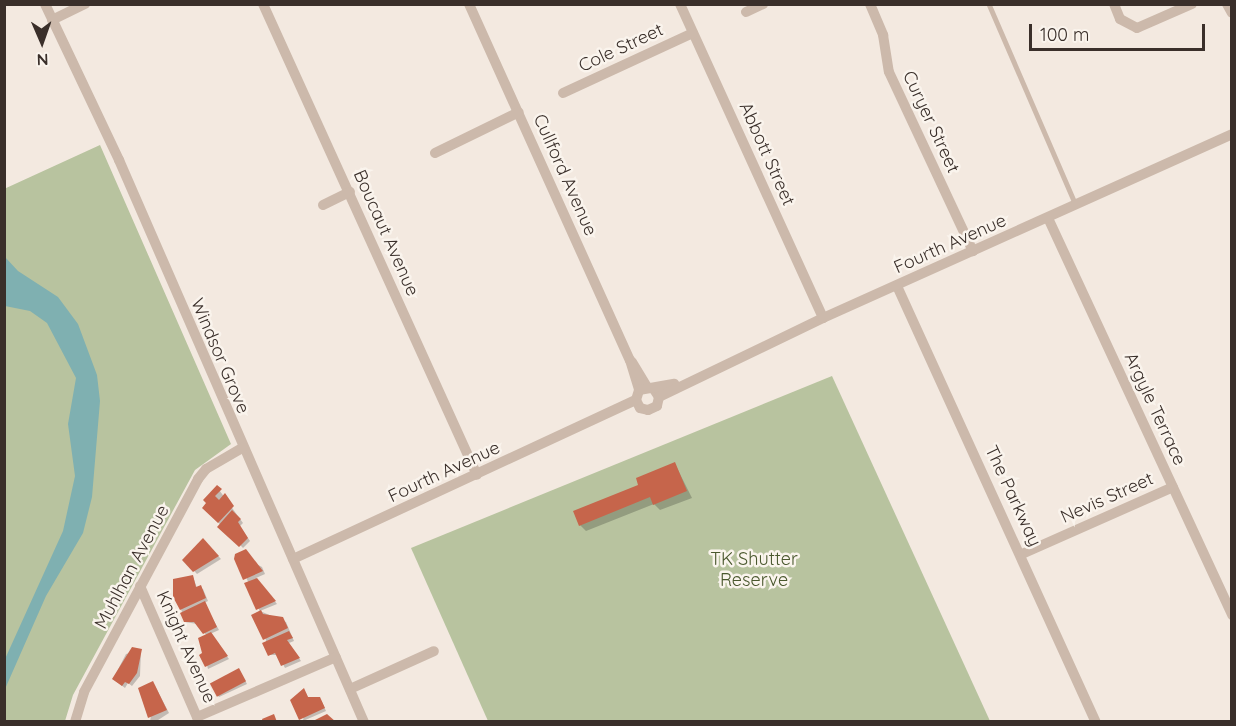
<!DOCTYPE html>
<style>
body{margin:0}
#map{position:relative;width:1236px;height:726px;overflow:hidden;background:#f3e9e0;font-family:Quicksand,sans-serif}
div>[style]{position:absolute}
[style*='--x']{left:calc(var(--x)*1px);top:calc(var(--y)*1px);width:calc(var(--w)*1px);rotate:calc(var(--a)*1deg)}
.green>*{inset:0;background:#b8c39f}
.water>*{inset:0;background:#7fb0b1}
.shadow>*{inset:0;background:#0003}
.building>*{inset:0;background:#c6654b;transform-origin:0 0}
.service>*{height:5px;margin:-2.5px;padding:0 2.5px;transform-origin:2.5px;border-radius:2.5px;background:#ccb9ab}
.minor>*{height:10px;margin:-5px;padding:0 5px;transform-origin:5px;border-radius:5px;background:#ccb9ab}
span{translate:-50% -50%;white-space:nowrap;text-align:center;line-height:1.15;-webkit-text-stroke:5px #faf4ed;paint-order:stroke}
.street-label{font-size:18px;color:#3a2f2a}
.park-label{font-size:18px;color:#4a582e}
.frame{position:absolute;inset:0;border:6px solid #3a2f2a;pointer-events:none}
.north{position:absolute;left:12px;top:12px;width:60px;height:60px;-webkit-text-stroke:4px #faf4ed;paint-order:stroke;rotate:178deg;font-size:16px;font-weight:700;line-height:24px;text-align:center;color:#3a2f2a}
.north::after{content:'';display:block;margin:auto;width:21px;height:27px;background:#3a2f2a;clip-path:polygon(50% 0,100% 100%,50% 72%,0 100%)}
.scale{position:absolute;left:1029px;top:24px;width:176px;height:27px;box-sizing:border-box;border:3px solid #3a2f2a;border-top:0;padding-left:8px;font-size:18px;line-height:21px;white-space:nowrap;color:#3a2f2a;-webkit-text-stroke:4px #faf4ed;paint-order:stroke}
</style>
<div id="map">
<div class="green">
<div style="clip-path:polygon(100px 145px,231px 444px,195px 470px,73px 695px,65px 721px,5px 721px,4px 189px)"></div>
<div style="clip-path:polygon(832px 376px,990px 721px,488px 721px,411px 548px)"></div>
</div>
<div class="water">
<div style="clip-path:polygon(5px 257px,18px 271px,58px 297px,78px 324px,97px 375px,100px 401px,92px 497px,83px 533px,46px 596px,5px 689px,5px 659px,63px 531px,75px 476px,68px 424px,76px 378px,47px 323px,30px 311px,5px 306px)"></div>
</div>
<div class="shadow">
<div style="clip-path:polygon(675px 464px,692px 498px,660px 510px,654px 504px,586px 531px,580px 525px)"></div>
<div style="clip-path:polygon(217px 487px,243px 523px,240px 526px,250px 541px,243px 548px,204px 508px)"></div>
<div style="clip-path:polygon(203px 540px,221px 559px,197px 574px,184px 560px)"></div>
<div style="clip-path:polygon(237px 554px,262px 567px,265px 574px,256px 578px,277px 604px,260px 611px,286px 622px,294px 641px,289px 643px,301px 661px,285px 668px,278px 655px,269px 655px,260px 612px)"></div>
<div style="clip-path:polygon(193px 577px,197px 588px,203px 589px,208px 601px,204px 603px,219px 630px,210px 634px,229px 659px,208px 669px,204px 654px,207px 636px,197px 624px,185px 622px,181px 609px)"></div>
<div style="clip-path:polygon(141px 650px,140px 676px,132px 686px,128px 683px,125px 688px,113px 679px,126px 654px)"></div>
<div style="clip-path:polygon(239px 669px,247px 684px,219px 697px,216px 694px)"></div>
<div style="clip-path:polygon(155px 686px,169px 713px,155px 722px,150px 722px)"></div>
<div style="clip-path:polygon(306px 693px,309px 699px,322px 702px,326px 711px,303px 721px)"></div>
</div>
<div class="building">
<div style="clip-path:polygon(675px 462px,687px 491px,653px 505px,650px 497px,579px 526px,573px 511px,638px 485px,636px 478px)"></div>
<div style="clip-path:polygon(217px 485px,222px 489px,215px 496px,219px 500px,225px 493px,234px 506px,218px 523px,202px 508px,206px 503px,203px 500px)"></div>
<div style="clip-path:polygon(232px 510px,241px 519px,238px 522px,248px 538px,239px 547px,217px 527px)"></div>
<div style="clip-path:polygon(203px 538px,219px 556px,193px 572px,182px 560px)"></div>
<div style="clip-path:polygon(246px 549px,263px 571px,243px 580px,234px 559px,235px 554px)"></div>
<div style="clip-path:polygon(193px 575px,196px 587px,201px 585px,206px 598px,180px 610px,173px 597px,173px 579px)"></div>
<div style="clip-path:polygon(257px 578px,276px 601px,256px 610px,244px 583px)"></div>
<div style="clip-path:polygon(205px 601px,217px 627px,203px 634px,194px 622px,184px 622px,180px 613px)"></div>
<div style="clip-path:polygon(261px 610px,263px 614px,283px 617px,288px 628px,263px 640px,251px 615px)"></div>
<div style="clip-path:polygon(289px 631px,293px 638px,287px 640px,300px 658px,281px 666px,275px 653px,268px 656px,262px 643px)"></div>
<div style="clip-path:polygon(211px 632px,228px 656px,205px 667px,199px 655px,202px 653px,198px 638px)"></div>
<div style="clip-path:polygon(132px 647px,142px 649px,137px 673px,129px 684px,125px 682px,122px 686px,112px 679px)"></div>
<div style="left:239px;top:668px;width:15px;height:33px;rotate:62deg"></div>
<div style="clip-path:polygon(153px 681px,167px 710px,148px 718px,138px 688px)"></div>
<div style="clip-path:polygon(304px 688px,308px 697px,320px 697px,325px 708px,299px 720px,290px 700px)"></div>
<div style="clip-path:polygon(274px 714px,277px 722px,263px 722px,262px 719px)"></div>
<div style="clip-path:polygon(327px 714px,336px 722px,311px 722px)"></div>
</div>
<div class="service">
<div style="--x:989;--y:5;--w:217;--a:66.6"></div>
</div>
<div class="minor">
<div style="--x:45;--y:4;--w:173;--a:64.6"></div>
<div style="--x:119;--y:160;--w:613;--a:66.45"></div>
<div style="--x:263;--y:4;--w:517;--a:65.57"></div>
<div style="--x:469;--y:4;--w:391;--a:65.7"></div>
<div style="--x:630;--y:360;--w:31;--a:73"></div>
<div style="--x:680;--y:4;--w:345;--a:65.5"></div>
<div style="--x:870;--y:4;--w:34;--a:67"></div>
<div style="--x:883;--y:35;--w:37;--a:81"></div>
<div style="--x:889;--y:72;--w:198;--a:64.9"></div>
<div style="--x:1114;--y:4;--w:16;--a:68"></div>
<div style="--x:1120;--y:19;--w:19;--a:28"></div>
<div style="--x:1137;--y:28;--w:60;--a:-23.6"></div>
<div style="--x:1227;--y:4;--w:10;--a:61"></div>
<div style="--x:746;--y:12;--w:19;--a:-25"></div>
<div style="--x:52;--y:20;--w:37;--a:-26"></div>
<div style="--x:563;--y:93;--w:143;--a:-24.8"></div>
<div style="--x:435;--y:153;--w:93;--a:-26"></div>
<div style="--x:323;--y:205;--w:30;--a:-26"></div>
<div style="--x:1048;--y:218;--w:438;--a:65.1"></div>
<div style="--x:897;--y:286;--w:479;--a:65.5"></div>
<div style="--x:632;--y:362;--w:29;--a:59"></div>
<div style="--x:653;--y:388;--w:11;--a:56"></div>
<div style="--x:659;--y:397;--w:9;--a:103"></div>
<div style="--x:657;--y:406;--w:10;--a:156"></div>
<div style="--x:648;--y:410;--w:8;--a:-166"></div>
<div style="--x:640;--y:408;--w:9;--a:-117"></div>
<div style="--x:636;--y:400;--w:10;--a:-73"></div>
<div style="--x:639;--y:390;--w:36;--a:-10"></div>
<div style="--x:659;--y:397;--w:182;--a:-25.7"></div>
<div style="--x:823;--y:318;--w:448;--a:-24.2"></div>
<div style="--x:1022;--y:554;--w:165;--a:-23.9"></div>
<div style="--x:293;--y:559;--w:378;--a:-24.9"></div>
<div style="--x:140;--y:586;--w:143;--a:66.5"></div>
<div style="--x:197;--y:717;--w:151;--a:-23.3"></div>
<div style="--x:350;--y:689;--w:92;--a:-24.3"></div>
<div style="--x:75;--y:722;--w:31;--a:-73"></div>
<div style="--x:84;--y:692;--w:242;--a:-61.8"></div>
<div style="--x:198;--y:479;--w:13;--a:-51"></div>
<div style="--x:206;--y:469;--w:42;--a:-30.3"></div>
</div>
<div class="street-label">
<span style="left:621px;top:48px;rotate:-25deg">Cole Street</span>
<span style="left:931px;top:122px;rotate:65deg">Curyer Street</span>
<span style="left:767px;top:154px;rotate:66deg">Abbott Street</span>
<span style="left:565px;top:175px;rotate:66deg">Cullford Avenue</span>
<span style="left:386px;top:233px;rotate:66deg">Boucaut Avenue</span>
<span style="left:950px;top:244px;rotate:-24deg">Fourth Avenue</span>
<span style="left:220px;top:356px;rotate:67deg">Windsor Grove</span>
<span style="left:1155px;top:409px;rotate:65deg">Argyle Terrace</span>
<span style="left:444px;top:472px;rotate:-25deg">Fourth Avenue</span>
<span style="left:1013px;top:496px;rotate:65deg">The Parkway</span>
<span style="left:1107px;top:498px;rotate:-24deg">Nevis Street</span>
<span style="left:132px;top:567px;rotate:-62deg">Muhlhan Avenue</span>
<span style="left:186px;top:647px;rotate:66deg">Knight Avenue</span>
</div>
<div class="park-label">
<span style="left:754px;top:570px">TK Shutter<br>Reserve</span>
</div>
<div class="frame"></div>
<div class="north">N</div>
<div class="scale">100 m</div>
</div>
